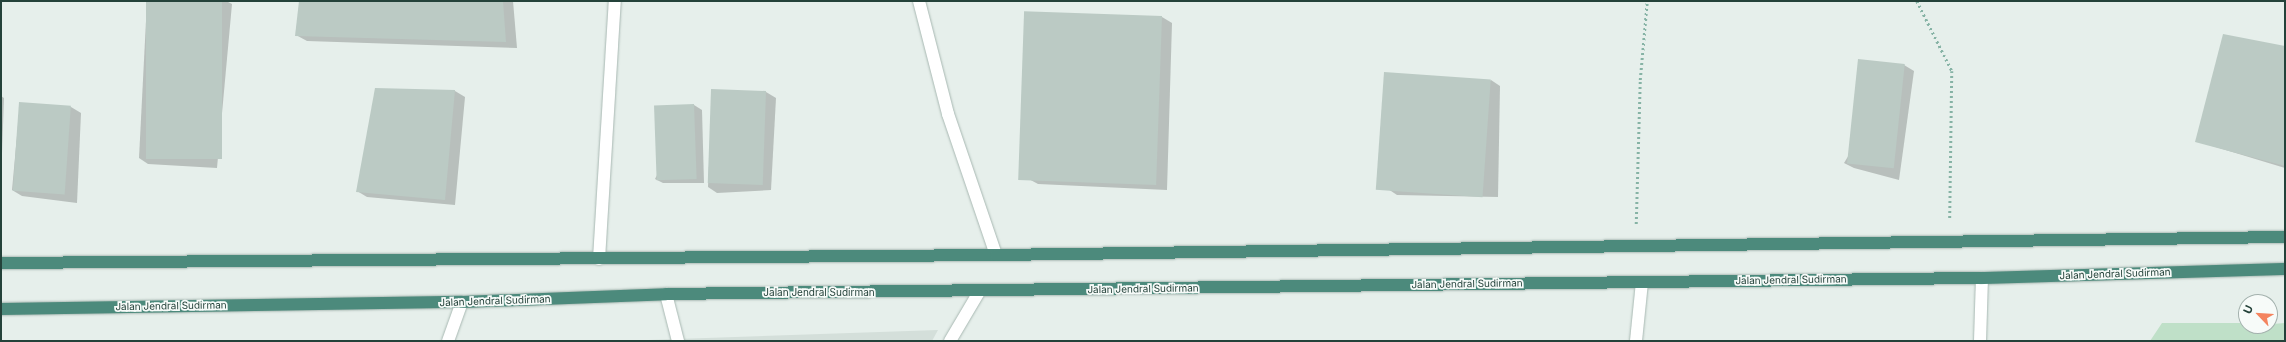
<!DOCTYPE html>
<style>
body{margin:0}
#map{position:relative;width:2286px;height:342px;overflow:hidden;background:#e6efeb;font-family:Inter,sans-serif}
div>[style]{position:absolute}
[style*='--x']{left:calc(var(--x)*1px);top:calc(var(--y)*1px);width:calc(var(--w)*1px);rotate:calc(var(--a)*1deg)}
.built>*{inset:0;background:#d4dfda}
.green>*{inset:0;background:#bfe0c8}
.shadow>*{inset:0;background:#0003}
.building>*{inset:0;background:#bbcac4;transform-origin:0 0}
.path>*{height:2.5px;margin-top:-1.25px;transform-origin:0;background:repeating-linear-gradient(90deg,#86b3a5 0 2px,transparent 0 5px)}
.roads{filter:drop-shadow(0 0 1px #a8b8b2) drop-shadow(0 0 1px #a8b8b2)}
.service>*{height:12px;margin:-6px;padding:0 6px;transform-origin:6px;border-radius:6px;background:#fff}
.minor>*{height:12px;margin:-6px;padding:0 6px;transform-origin:6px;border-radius:6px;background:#fff}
.trunk>*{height:12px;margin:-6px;padding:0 6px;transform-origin:6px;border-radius:6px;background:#4c8a7c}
span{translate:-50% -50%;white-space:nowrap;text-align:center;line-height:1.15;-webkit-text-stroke:3.5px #f7fbf9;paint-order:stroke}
.street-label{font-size:10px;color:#24423a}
.frame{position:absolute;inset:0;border:2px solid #24423a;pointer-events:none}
.north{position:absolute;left:2238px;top:294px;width:40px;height:40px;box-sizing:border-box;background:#f7fbf9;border:1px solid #a3b1ad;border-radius:50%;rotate:295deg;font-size:11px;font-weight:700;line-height:16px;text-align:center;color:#24423a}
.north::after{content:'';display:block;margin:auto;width:14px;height:18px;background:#f4845f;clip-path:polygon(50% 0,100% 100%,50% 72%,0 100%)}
</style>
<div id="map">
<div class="built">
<div style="clip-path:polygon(938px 330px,932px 341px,619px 341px)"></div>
</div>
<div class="green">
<div style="clip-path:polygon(2162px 323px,2246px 323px,2246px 326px,2285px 323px,2285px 341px,2150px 341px)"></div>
</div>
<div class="shadow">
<div style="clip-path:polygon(147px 1px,226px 1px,232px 4px,217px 168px,148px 164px,139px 158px)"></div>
<div style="clip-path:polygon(300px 1px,513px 1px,517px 48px,307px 41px,296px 35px)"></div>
<div style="clip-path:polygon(1162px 17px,1172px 23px,1167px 190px,1038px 184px,1027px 178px)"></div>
<div style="clip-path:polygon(2285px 48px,2285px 168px,2196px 141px)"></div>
<div style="clip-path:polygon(1904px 65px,1914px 71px,1899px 180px,1854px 168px,1844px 163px)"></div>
<div style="clip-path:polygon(1491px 80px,1500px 86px,1498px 197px,1397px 195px,1388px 189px)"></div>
<div style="clip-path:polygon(376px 89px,455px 91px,465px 97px,455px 205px,367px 197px,357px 191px)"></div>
<div style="clip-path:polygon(766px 92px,776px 98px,771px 190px,717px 193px,708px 187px,712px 95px)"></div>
<div style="clip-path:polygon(1px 96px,4px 98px,1px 181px)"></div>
<div style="clip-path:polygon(20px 103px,71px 107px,81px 113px,77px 203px,22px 196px,12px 190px)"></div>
<div style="clip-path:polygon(694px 105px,702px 110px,704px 183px,663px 183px,655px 179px)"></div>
</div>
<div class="building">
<div style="left:146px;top:1px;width:76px;height:158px"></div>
<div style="clip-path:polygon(299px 1px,503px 1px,506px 42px,295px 36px)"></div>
<div style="left:1162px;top:16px;width:169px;height:138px;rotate:92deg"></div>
<div style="clip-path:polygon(2223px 34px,2285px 46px,2285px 166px,2195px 142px)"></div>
<div style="left:1858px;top:59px;width:47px;height:105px;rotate:6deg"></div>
<div style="left:1384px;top:72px;width:107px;height:118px;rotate:4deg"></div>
<div style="clip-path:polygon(375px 88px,455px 90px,445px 200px,356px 192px)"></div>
<div style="left:766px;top:91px;width:94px;height:55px;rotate:92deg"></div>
<div style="left:19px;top:102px;width:52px;height:89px;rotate:4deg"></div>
<div style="left:694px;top:104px;width:75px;height:40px;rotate:88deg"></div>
</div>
<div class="path">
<div style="--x:1917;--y:1;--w:78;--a:63.4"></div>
<div style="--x:1952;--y:71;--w:148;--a:90.8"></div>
<div style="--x:1636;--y:224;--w:144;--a:-88.4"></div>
<div style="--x:1640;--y:80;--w:79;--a:-84.9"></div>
</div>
<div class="roads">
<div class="service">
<div style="--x:599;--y:259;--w:258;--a:-86.5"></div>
<div style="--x:666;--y:294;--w:49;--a:75.7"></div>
<div style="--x:448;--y:341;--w:41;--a:-70.3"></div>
</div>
<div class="minor">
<div style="--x:919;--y:1;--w:117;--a:75.6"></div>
<div style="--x:948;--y:114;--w:149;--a:71.2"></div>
<div style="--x:950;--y:341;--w:57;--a:-59.4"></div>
<div style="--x:1636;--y:341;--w:59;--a:-84.2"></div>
<div style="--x:1980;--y:341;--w:63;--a:-88.2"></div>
</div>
<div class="trunk">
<div style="--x:1;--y:263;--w:995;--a:-0.46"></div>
<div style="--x:996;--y:255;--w:1289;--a:-0.8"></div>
<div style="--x:1;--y:309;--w:461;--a:-0.9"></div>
<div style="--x:462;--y:302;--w:204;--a:-2.2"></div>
<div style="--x:666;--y:294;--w:1316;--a:-0.7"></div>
<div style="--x:1982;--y:278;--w:303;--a:-1.7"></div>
</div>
</div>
<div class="street-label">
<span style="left:2115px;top:274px;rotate:-2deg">Jalan Jendral Sudirman</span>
<span style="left:1791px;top:280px;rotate:-1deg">Jalan Jendral Sudirman</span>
<span style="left:1467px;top:284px;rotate:-1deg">Jalan Jendral Sudirman</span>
<span style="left:1143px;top:289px;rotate:-1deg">Jalan Jendral Sudirman</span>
<span style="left:819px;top:293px">Jalan Jendral Sudirman</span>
<span style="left:495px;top:301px;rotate:-2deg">Jalan Jendral Sudirman</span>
<span style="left:171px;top:306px;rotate:-1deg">Jalan Jendral Sudirman</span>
</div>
<div class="frame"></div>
<div class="north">U</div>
</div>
